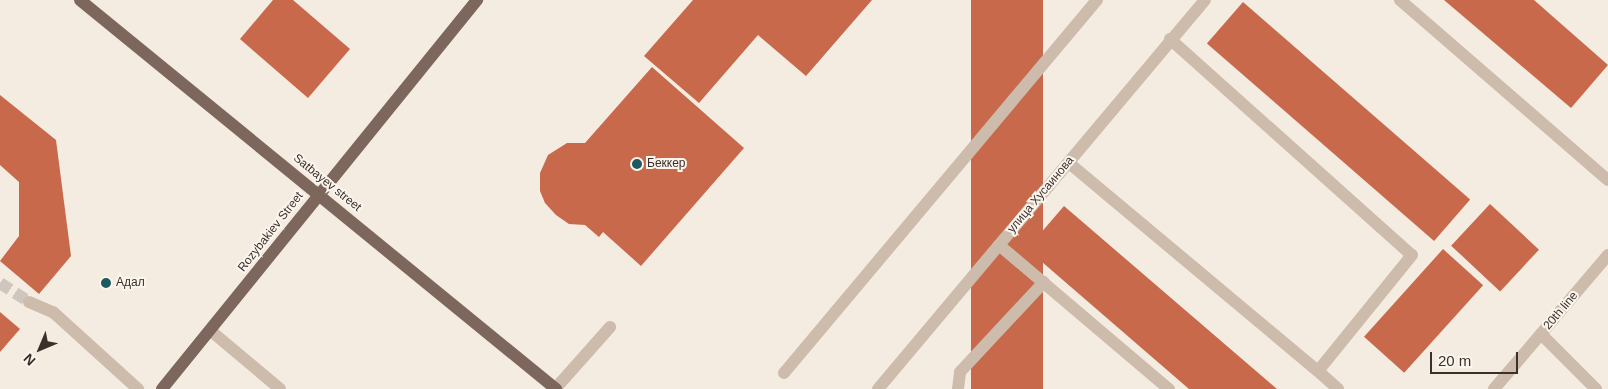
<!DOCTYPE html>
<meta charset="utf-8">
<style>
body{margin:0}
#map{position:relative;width:1608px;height:389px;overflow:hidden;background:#f4ebe1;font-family:Arial,sans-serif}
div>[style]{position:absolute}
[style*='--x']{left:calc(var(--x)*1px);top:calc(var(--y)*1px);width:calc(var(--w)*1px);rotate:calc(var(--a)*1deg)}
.building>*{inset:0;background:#c8694b;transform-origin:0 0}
.minor-tunnel>*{height:12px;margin-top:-6px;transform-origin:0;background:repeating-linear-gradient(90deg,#cfc6bd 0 12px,transparent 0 18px)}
.minor>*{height:12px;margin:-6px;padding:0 6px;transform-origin:6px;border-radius:6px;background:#cdbbac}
.major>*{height:12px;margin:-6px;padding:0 6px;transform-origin:6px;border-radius:6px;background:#7d675c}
.dots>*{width:14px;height:14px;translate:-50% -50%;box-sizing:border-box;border:2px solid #fbf5ee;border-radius:50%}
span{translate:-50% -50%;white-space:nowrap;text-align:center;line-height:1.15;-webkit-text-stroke:4px #fbf5ee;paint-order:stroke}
.poi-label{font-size:12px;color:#3b302b}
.left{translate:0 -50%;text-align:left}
.street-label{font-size:12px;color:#3b302b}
.north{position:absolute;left:15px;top:324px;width:50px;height:50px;-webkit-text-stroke:4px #fbf5ee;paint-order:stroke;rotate:225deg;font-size:14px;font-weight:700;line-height:20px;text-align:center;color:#3b302b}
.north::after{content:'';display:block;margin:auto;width:18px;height:22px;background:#3b302b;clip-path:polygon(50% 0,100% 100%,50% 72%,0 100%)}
.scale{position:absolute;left:1430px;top:352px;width:88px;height:22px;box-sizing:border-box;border:2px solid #3b302b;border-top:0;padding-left:6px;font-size:15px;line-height:18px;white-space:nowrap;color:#3b302b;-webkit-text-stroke:4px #fbf5ee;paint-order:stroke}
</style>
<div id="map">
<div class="building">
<div style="clip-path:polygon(273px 0,293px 0,350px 49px,308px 98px,240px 39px)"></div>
<div style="clip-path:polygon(693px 0,872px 0,806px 76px,758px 35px,699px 103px,644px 56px)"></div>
<div style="left:971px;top:0;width:72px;height:433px"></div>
<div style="clip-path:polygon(1444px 0,1534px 0,1608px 65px,1571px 108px)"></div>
<div style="left:1243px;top:2px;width:301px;height:55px;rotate:41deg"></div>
<div style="clip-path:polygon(652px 67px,744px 148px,641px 266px,603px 232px,599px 237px,585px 225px,569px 224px,556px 215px,545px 203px,540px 191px,540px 173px,548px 155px,567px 143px,585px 143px)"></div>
<div style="clip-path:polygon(0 95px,56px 140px,71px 256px,39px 294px,0 261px,19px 236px,19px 182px,0 165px)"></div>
<div style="left:1490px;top:204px;width:67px;height:57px;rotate:43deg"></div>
<div style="clip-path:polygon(1064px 206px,1277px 389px,1189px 389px,1027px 249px)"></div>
<div style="left:1443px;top:249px;width:54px;height:118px;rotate:42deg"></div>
<div style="clip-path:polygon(0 312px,20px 329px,0 352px)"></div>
</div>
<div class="minor-tunnel">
<div style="--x:0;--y:283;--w:35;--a:33"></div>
</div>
<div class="minor">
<div style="--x:1400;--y:0;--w:275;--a:40.9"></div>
<div style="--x:1170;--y:39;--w:324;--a:41.8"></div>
<div style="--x:1412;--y:255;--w:149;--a:129"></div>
<div style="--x:1318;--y:371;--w:27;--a:42"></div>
<div style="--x:1069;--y:163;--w:324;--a:39.9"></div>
<div style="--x:999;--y:245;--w:223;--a:40.3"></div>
<div style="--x:29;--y:302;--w:26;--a:23"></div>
<div style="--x:53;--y:312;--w:115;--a:42.2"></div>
<div style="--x:211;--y:331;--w:90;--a:40"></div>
<div style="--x:1541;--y:334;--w:78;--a:45"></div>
<div style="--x:784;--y:373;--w:487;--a:-50"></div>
<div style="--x:555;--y:389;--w:83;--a:-48.4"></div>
<div style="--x:878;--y:389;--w:508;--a:-49.95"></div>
<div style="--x:958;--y:389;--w:17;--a:-83"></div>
<div style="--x:960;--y:372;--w:123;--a:-47"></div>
<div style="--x:1494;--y:389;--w:176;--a:-49.6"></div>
</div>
<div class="major">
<div style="--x:80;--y:0;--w:615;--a:39.26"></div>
<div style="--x:162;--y:389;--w:501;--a:-51"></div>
</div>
<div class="dots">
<div style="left:637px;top:164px;background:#1f5a5e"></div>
<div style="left:106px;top:283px;background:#1f5a5e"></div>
</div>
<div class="poi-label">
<span class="left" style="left:647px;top:164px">Беккер</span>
<span class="left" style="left:116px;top:283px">Адал</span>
</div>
<div class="street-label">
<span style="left:327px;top:183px;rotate:39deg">Satbayev street</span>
<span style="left:1041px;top:195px;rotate:-50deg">улица Хусаинова</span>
<span style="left:271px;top:232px;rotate:-52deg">Rozybakiev Street</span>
<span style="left:1561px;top:311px;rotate:-50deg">20th line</span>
</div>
<div class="north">N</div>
<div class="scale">20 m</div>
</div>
